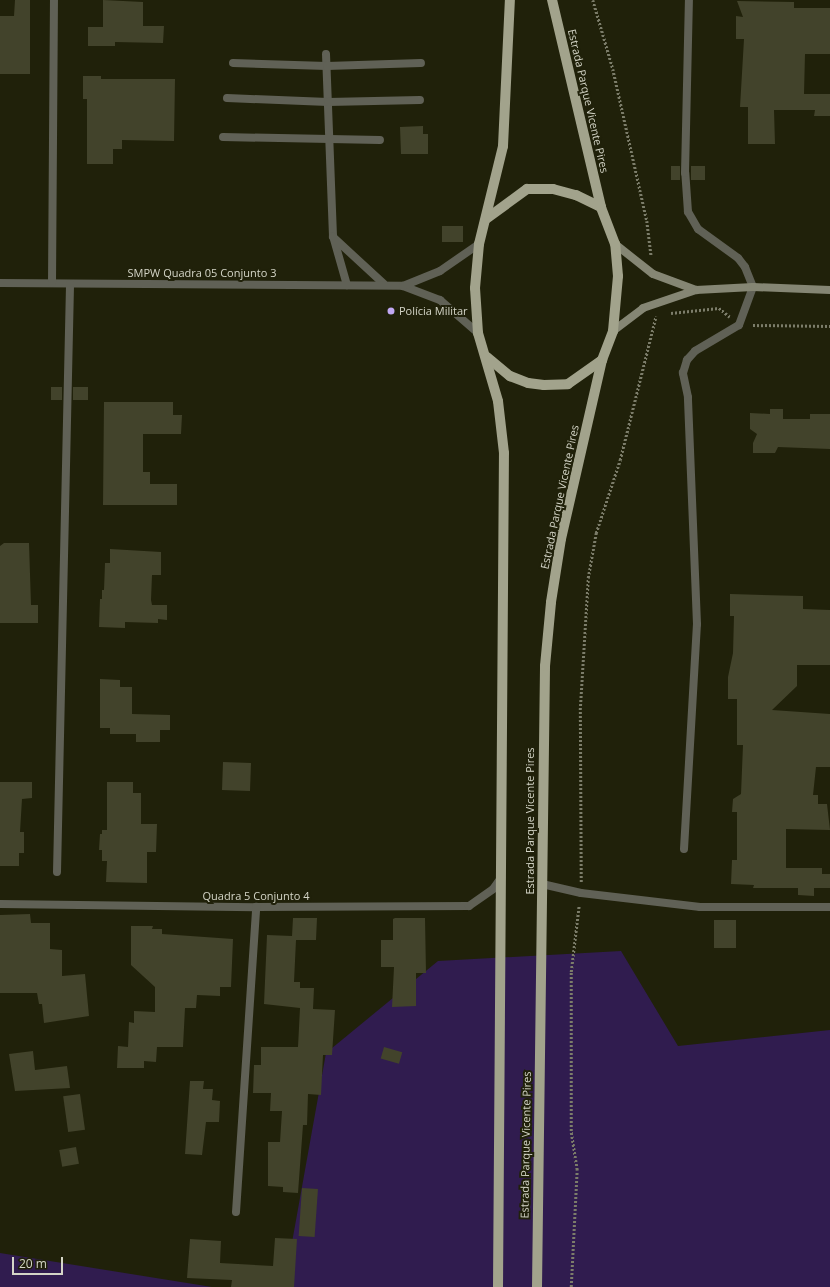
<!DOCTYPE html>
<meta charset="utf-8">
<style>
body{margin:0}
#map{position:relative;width:830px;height:1287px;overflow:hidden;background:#20210a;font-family:"Open Sans",sans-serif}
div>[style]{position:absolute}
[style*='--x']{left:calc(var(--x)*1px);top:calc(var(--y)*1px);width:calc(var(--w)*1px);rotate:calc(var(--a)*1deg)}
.green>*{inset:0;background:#301c4f}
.building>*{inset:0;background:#42432b;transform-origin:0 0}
.path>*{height:2.5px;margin-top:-1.25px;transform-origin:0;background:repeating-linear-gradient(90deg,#7c7d6a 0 2px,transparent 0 4px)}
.lane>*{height:8px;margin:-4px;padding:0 4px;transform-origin:4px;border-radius:4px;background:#606156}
.street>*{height:8px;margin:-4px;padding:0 4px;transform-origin:4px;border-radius:4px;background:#606156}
.secondary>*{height:8px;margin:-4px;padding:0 4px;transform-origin:4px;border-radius:4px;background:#858674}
.primary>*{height:10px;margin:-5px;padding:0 5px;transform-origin:5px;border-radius:5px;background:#a2a38c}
.dots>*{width:11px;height:11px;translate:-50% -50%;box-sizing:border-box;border:2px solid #20210a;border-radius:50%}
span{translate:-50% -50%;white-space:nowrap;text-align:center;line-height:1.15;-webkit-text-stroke:4px #20210a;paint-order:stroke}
.street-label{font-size:11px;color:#d4d5c7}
.poi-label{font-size:11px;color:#d4d5c7}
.left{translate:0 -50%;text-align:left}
.scale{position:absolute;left:12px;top:1257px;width:51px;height:18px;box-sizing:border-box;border:2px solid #d4d5c7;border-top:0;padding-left:5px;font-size:12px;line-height:14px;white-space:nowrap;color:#d4d5c7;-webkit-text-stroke:3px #20210a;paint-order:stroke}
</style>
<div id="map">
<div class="green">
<div style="clip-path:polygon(621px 951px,678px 1046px,830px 1030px,830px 1287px,284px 1287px,326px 1053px,438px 961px)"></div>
<div style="clip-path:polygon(0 1253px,212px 1287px,0 1287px)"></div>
</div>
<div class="building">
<div style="clip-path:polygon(15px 0,30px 0,30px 74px,0 74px,0 16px,14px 16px)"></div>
<div style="clip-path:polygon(103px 0,143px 2px,143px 26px,164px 26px,163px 43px,115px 42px,115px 46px,88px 46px,88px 27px,103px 27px)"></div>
<div style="clip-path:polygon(737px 1px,794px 2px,794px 8px,830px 8px,830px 54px,805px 54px,804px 94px,830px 94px,830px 116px,814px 116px,815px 110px,774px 110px,775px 144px,748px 144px,748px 107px,740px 107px,744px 39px,736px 39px,736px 16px,743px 17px)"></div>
<div style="clip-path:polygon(83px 76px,101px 76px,101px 79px,175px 79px,174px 141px,122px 140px,122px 149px,113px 149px,113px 164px,87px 164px,87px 99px,83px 99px)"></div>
<div style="clip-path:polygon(423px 126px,423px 134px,428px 134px,428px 154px,401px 154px,400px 127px)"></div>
<div style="left:671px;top:166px;width:9px;height:14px"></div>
<div style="left:691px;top:166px;width:14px;height:14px"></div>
<div style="left:442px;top:226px;width:21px;height:16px"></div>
<div style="left:51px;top:387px;width:11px;height:13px"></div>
<div style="left:73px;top:387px;width:15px;height:13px"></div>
<div style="clip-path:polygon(104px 402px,173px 402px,173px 415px,182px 415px,181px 434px,143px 434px,143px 472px,150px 472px,150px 484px,177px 484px,177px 505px,103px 505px)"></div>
<div style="clip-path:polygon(770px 409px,783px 409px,783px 419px,810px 419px,810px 414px,830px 414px,830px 449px,778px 447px,775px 453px,753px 453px,753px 443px,757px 434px,750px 429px,750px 413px,770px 414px)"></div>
<div style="clip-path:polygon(4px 543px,29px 543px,31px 605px,38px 605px,38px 623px,0 623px,0 546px)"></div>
<div style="clip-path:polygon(110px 549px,161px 552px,161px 575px,152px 575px,151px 600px,152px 605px,167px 605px,167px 620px,158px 619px,158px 623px,125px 622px,125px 628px,99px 627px,100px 599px,102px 599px,102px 590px,104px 590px,105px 563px,110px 563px)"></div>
<div style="clip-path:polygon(730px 594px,803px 596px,803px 609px,830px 610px,830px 665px,797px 665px,797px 686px,772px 710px,830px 714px,830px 767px,816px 767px,813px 795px,818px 795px,818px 804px,827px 804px,830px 830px,786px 829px,786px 868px,822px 868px,822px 874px,830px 874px,830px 888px,814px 888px,814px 896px,798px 895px,798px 888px,753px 888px,754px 885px,731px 884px,732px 860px,737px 860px,737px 812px,732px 812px,733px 799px,741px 794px,743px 745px,737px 745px,737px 699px,728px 699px,728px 677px,733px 653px,734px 616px,730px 616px)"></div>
<div style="clip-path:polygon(100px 679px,120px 680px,120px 687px,132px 687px,132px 714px,170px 715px,170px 730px,160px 730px,160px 742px,136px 742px,136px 734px,110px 734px,110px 728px,100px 728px)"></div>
<div style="left:223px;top:762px;width:28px;height:28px;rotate:2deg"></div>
<div style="clip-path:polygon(0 782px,32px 782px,32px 798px,22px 799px,20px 832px,24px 832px,24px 853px,19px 853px,19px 866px,0 866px)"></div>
<div style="clip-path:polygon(107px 782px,133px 782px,133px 793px,141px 793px,141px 824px,157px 824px,156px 852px,147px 852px,147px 883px,106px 882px,107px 861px,102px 861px,102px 850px,99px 850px,100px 834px,102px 834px,102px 830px,107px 830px)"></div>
<div style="clip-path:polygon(30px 914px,31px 923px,50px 923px,50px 949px,62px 950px,62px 976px,85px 974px,89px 1016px,44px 1023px,42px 1004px,39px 1004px,37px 993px,0 993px,0 915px)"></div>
<div style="clip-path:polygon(293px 918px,317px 918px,316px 940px,296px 940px,294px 982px,300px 982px,300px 988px,314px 988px,313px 1009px,335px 1010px,332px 1055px,323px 1055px,321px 1095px,308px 1094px,307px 1125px,303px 1125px,298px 1193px,283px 1192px,283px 1187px,268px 1186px,268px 1142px,280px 1142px,282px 1111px,270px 1111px,271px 1093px,253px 1093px,254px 1065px,261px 1065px,261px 1047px,298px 1047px,300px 1008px,264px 1004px,267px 935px,292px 936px)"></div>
<div style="clip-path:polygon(395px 918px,425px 918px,426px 973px,416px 973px,416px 1006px,392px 1007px,394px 967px,381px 967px,381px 940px,393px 940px,393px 919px)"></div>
<div style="left:714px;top:920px;width:22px;height:28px"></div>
<div style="clip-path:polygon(131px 926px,153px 926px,152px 929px,162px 929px,162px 934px,233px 939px,231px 987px,220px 987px,220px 996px,197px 995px,196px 1008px,185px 1008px,183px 1047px,157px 1047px,156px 1062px,144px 1061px,144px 1068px,117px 1068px,118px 1046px,128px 1047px,129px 1022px,134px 1023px,134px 1011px,155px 1012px,155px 987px,131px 965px)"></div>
<div style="left:384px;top:1047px;width:19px;height:12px;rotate:16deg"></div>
<div style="clip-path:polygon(33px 1051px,35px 1070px,67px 1066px,70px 1088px,15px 1091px,9px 1054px)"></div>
<div style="clip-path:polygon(190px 1081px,204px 1081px,203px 1089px,213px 1089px,212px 1100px,220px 1101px,219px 1122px,206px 1122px,202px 1155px,185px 1154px)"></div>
<div style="left:80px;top:1094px;width:36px;height:17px;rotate:82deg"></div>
<div style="left:76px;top:1147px;width:17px;height:17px;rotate:80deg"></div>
<div style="left:302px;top:1188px;width:16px;height:48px;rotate:4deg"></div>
<div style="clip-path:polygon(275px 1238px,297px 1239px,294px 1287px,231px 1287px,232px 1280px,187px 1278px,190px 1239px,221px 1241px,220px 1263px,273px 1266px)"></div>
</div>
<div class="path">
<div style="--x:593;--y:0;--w:72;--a:73.8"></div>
<div style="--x:613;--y:69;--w:156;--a:77.4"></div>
<div style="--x:647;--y:221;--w:35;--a:83"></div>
<div style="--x:671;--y:313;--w:48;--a:-5.9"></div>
<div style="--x:719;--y:308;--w:14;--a:39"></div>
<div style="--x:753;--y:325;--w:77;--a:0.7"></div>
<div style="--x:581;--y:882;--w:172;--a:-90.3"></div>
<div style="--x:580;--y:710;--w:132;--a:-86.5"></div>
<div style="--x:588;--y:578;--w:46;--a:-79.9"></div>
<div style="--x:596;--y:533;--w:77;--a:-71.8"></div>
<div style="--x:620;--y:460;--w:148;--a:-76"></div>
<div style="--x:571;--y:1287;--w:117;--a:-87.1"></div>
<div style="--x:577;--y:1170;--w:39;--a:-99"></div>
<div style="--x:571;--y:1131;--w:159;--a:-90"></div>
<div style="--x:571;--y:972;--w:67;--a:-83.2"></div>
</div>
<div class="lane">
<div style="--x:326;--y:54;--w:182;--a:87.8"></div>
<div style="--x:333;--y:236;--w:51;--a:74.1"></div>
<div style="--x:233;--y:63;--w:94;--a:1.8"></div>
<div style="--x:327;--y:66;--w:94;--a:-1.8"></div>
<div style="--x:227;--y:98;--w:101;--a:2.3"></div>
<div style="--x:328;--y:102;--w:92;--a:-1.2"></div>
<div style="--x:223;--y:137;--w:157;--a:1.1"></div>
<div style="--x:333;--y:237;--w:69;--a:42.7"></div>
</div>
<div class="street">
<div style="--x:0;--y:283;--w:403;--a:0.4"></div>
<div style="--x:403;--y:286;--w:40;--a:21"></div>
<div style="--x:440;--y:300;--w:50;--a:41"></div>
<div style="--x:52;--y:283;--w:283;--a:-89.6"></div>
<div style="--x:403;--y:286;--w:40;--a:-22"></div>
<div style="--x:440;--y:271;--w:47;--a:-34.7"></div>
<div style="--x:684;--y:849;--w:225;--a:-86.7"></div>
<div style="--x:697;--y:624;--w:227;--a:-92.3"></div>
<div style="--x:688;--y:397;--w:25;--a:-102"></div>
<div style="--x:683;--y:373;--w:14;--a:-73"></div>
<div style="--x:687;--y:360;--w:12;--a:-48"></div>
<div style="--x:695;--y:351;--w:51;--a:-30.6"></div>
<div style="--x:739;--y:325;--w:40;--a:-69.8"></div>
<div style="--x:753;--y:287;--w:22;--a:-112"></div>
<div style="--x:745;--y:267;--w:11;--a:-128"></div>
<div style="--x:738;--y:258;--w:49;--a:-144.1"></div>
<div style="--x:698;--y:229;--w:20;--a:-120"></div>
<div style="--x:688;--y:212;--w:39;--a:-94"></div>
<div style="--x:685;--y:173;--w:173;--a:-88.7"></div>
<div style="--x:57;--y:872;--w:588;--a:-88.73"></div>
<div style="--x:542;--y:884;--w:40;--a:13"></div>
<div style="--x:581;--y:893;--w:120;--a:6.7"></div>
<div style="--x:700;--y:907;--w:130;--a:0"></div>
<div style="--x:0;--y:904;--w:256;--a:0.7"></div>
<div style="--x:256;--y:907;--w:213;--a:-0.3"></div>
<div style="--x:469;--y:906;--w:29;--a:-35"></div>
<div style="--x:493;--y:889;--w:14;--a:-54"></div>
<div style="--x:236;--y:1212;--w:306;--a:-86.2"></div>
</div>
<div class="secondary">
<div style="--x:615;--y:244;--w:48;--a:38.3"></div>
<div style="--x:653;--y:274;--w:46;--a:20.4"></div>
<div style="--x:613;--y:331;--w:38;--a:-37"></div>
<div style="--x:643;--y:308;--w:56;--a:-18.8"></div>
<div style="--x:696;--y:290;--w:57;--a:-3"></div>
<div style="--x:753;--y:287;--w:77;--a:2.2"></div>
</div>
<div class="primary">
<div style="--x:486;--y:219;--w:51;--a:-36.2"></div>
<div style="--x:527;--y:189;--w:26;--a:0"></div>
<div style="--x:553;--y:189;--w:24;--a:15"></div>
<div style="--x:576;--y:195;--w:28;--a:26"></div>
<div style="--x:487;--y:357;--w:30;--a:40"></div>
<div style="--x:510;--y:376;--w:19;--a:21"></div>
<div style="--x:528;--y:383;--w:16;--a:7"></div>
<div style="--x:544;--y:385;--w:24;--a:-2"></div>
<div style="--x:568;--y:384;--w:42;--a:-35.2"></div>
<div style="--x:498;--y:1287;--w:834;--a:-89.59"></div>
<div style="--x:504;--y:453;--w:52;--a:-96.6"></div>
<div style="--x:498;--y:401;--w:71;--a:-106.4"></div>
<div style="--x:478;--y:333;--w:45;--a:-93.8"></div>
<div style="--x:475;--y:288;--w:44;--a:-84.8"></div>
<div style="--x:479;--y:244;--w:101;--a:-76.2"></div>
<div style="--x:503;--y:146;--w:146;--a:-87.3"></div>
<div style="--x:537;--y:1287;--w:621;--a:-89.26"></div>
<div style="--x:545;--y:666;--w:64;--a:-84.6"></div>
<div style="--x:551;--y:602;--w:64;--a:-81"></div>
<div style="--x:561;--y:539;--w:184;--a:-77.1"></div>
<div style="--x:602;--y:360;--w:31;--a:-69"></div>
<div style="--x:613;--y:331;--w:55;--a:-84.8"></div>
<div style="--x:618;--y:276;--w:32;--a:-95"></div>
<div style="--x:615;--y:244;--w:40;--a:-111"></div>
<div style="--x:601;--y:207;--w:213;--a:-103.3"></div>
</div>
<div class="dots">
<div style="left:391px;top:311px;background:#c1a8f3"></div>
</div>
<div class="street-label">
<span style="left:588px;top:101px;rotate:77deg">Estrada Parque Vicente Pires</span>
<span style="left:202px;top:273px">SMPW Quadra 05 Conjunto 3</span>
<span style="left:560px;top:497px;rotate:-78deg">Estrada Parque Vicente Pires</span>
<span style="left:530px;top:821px;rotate:-90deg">Estrada Parque Vicente Pires</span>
<span style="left:256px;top:896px">Quadra 5 Conjunto 4</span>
<span style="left:526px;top:1145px;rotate:-89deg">Estrada Parque Vicente Pires</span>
</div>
<div class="poi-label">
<span class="left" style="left:399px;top:311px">Polícia Militar</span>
</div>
<div class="scale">20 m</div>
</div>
